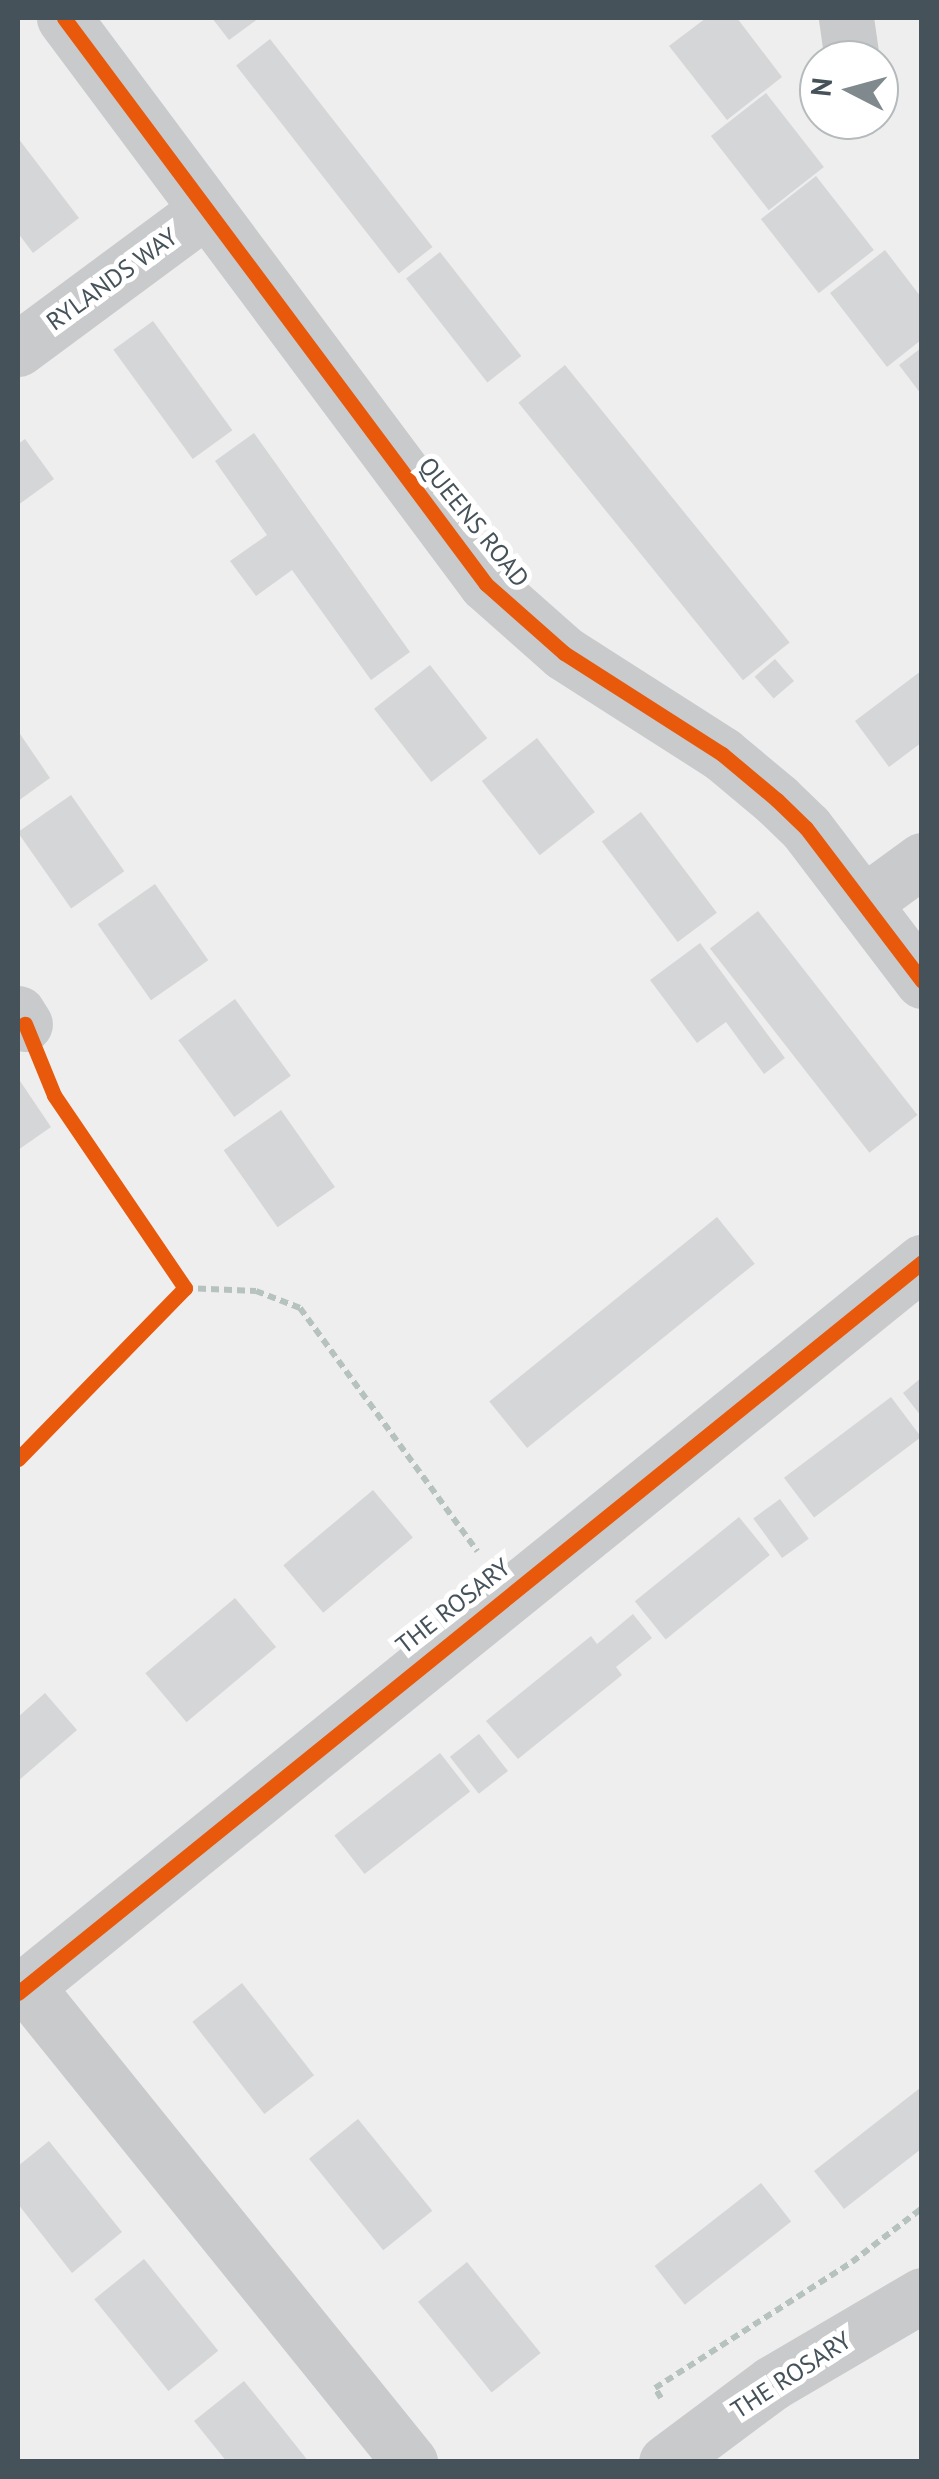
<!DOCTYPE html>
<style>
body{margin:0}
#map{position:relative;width:939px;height:2479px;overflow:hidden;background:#efeeee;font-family:"PT Sans",sans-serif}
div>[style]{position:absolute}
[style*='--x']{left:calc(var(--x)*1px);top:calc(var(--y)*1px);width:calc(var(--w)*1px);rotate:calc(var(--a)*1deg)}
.building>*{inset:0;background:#d5d6d7;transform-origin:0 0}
.path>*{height:6px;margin-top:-3px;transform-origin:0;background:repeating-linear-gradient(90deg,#b6c2bd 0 8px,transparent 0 13px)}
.minor>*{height:55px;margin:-27.5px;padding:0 27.5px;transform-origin:27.5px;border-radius:27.5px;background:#c8cacc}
.cycleway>*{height:15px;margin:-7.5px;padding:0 7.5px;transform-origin:7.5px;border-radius:7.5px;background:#e8590c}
span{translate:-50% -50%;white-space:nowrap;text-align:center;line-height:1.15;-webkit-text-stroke:10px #fff;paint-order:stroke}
.street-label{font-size:25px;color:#45525a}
.frame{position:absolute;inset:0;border:20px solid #45525a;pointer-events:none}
.north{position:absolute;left:799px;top:40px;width:100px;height:100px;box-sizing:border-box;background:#fff;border:2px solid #b5babd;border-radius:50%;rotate:276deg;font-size:28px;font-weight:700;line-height:40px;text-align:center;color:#45525a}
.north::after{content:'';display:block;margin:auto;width:35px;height:45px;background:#80898e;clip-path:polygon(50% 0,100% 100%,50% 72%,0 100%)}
</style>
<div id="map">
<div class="building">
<div style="clip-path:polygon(212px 18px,259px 18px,229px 40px)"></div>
<div style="clip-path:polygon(706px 18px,737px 18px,782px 77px,727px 120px,669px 46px)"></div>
<div style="left:270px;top:39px;width:264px;height:43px;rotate:52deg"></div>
<div style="left:766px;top:93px;width:94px;height:70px;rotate:52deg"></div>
<div style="clip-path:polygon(18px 138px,79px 218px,33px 253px,18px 233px)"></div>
<div style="left:816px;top:176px;width:94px;height:70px;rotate:52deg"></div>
<div style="clip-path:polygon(885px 250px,921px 297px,921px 340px,887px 367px,830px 293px)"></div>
<div style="left:440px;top:252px;width:132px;height:43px;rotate:52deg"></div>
<div style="left:153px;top:321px;width:135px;height:49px;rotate:54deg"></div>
<div style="clip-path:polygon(921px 348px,921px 394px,899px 365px)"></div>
<div style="left:565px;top:365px;width:357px;height:60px;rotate:51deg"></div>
<div style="clip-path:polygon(254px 433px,410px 652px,371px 680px,292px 570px,256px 596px,230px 561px,267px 535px,215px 461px)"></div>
<div style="clip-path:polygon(25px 439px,54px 479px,18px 505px,18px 444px)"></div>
<div style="left:775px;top:659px;width:29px;height:27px;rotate:49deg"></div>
<div style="left:430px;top:665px;width:93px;height:71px;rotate:52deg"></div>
<div style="clip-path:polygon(921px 671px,921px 743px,889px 767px,855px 721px)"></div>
<div style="clip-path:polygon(18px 731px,50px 778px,18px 801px)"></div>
<div style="left:537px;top:738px;width:94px;height:70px;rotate:52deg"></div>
<div style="left:71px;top:795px;width:93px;height:65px;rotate:55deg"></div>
<div style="left:641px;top:812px;width:126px;height:49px;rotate:53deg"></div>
<div style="left:155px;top:884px;width:93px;height:70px;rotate:55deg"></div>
<div style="left:758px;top:911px;width:259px;height:61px;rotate:52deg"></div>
<div style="clip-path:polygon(700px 943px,785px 1058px,764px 1074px,726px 1022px,697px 1043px,650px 980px)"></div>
<div style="left:235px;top:999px;width:95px;height:70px;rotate:54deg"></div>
<div style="clip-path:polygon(18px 1078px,51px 1127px,18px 1150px)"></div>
<div style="left:281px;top:1110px;width:94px;height:70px;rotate:55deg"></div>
<div style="left:717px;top:1217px;width:60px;height:293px;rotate:51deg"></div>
<div style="clip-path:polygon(921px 1378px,921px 1416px,903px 1393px)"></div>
<div style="left:891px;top:1397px;width:50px;height:134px;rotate:53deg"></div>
<div style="left:373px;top:1490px;width:62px;height:117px;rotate:50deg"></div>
<div style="left:780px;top:1499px;width:49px;height:33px;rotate:54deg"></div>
<div style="left:739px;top:1517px;width:49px;height:134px;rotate:51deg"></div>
<div style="left:235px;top:1598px;width:64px;height:117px;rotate:50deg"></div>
<div style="clip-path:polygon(633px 1614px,652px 1638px,616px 1667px,622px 1675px,518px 1759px,486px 1721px,591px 1636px,597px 1644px)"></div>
<div style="clip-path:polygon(45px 1693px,77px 1730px,18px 1781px,18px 1717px)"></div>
<div style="left:479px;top:1734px;width:47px;height:37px;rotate:52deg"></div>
<div style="left:440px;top:1753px;width:49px;height:134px;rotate:52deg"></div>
<div style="left:242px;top:1983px;width:117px;height:63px;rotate:52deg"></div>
<div style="clip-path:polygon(920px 2088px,921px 2149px,844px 2209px,814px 2171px)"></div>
<div style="left:358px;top:2119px;width:118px;height:63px;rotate:51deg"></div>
<div style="clip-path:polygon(49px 2141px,122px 2232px,72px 2273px,18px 2204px,18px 2166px)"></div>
<div style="left:761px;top:2183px;width:49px;height:135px;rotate:52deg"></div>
<div style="left:144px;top:2259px;width:118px;height:64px;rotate:51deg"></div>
<div style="left:467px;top:2262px;width:117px;height:63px;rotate:51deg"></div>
<div style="clip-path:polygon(244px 2381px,278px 2423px,309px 2462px,227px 2462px,194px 2421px)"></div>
</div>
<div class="path">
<div style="--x:185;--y:1288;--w:71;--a:2.4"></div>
<div style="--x:256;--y:1291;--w:47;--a:21.1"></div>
<div style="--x:300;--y:1308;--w:301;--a:53.9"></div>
<div style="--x:661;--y:2398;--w:12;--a:-121"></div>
<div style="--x:655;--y:2388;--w:234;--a:-32.6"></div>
<div style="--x:852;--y:2262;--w:88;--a:-37.6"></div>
</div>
<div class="minor">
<div style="--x:64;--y:18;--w:706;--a:53.29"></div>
<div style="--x:486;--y:584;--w:104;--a:41.5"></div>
<div style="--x:564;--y:653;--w:188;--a:32.6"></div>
<div style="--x:722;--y:754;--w:72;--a:39.9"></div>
<div style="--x:777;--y:800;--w:40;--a:44"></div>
<div style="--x:806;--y:828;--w:192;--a:52.8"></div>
<div style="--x:846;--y:18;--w:42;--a:81.9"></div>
<div style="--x:18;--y:349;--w:234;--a:-36.5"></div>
<div style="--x:863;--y:903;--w:73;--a:-36.1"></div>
<div style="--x:18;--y:1013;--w:13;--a:58"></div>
<div style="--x:26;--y:1986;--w:612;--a:51.11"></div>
<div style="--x:18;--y:1993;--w:1163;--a:-38.96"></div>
<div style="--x:666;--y:2462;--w:132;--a:-36.7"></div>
<div style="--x:772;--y:2383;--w:174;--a:-30.4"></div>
</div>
<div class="cycleway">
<div style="--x:64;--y:18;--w:706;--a:53.29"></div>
<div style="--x:486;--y:584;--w:104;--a:41.5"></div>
<div style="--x:564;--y:653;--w:188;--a:32.6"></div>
<div style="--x:722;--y:754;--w:72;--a:39.9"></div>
<div style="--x:777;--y:800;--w:40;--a:44"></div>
<div style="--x:806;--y:828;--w:192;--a:52.8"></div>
<div style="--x:18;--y:1459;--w:239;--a:-45.7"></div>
<div style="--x:185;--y:1288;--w:233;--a:-124.2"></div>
<div style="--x:54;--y:1095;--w:77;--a:-112.2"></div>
<div style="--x:18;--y:1993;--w:1163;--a:-38.96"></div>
</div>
<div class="street-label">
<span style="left:112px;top:279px;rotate:-36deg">RYLANDS WAY</span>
<span style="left:474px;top:522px;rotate:51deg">QUEENS ROAD</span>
<span style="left:453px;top:1606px;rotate:-38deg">THE ROSARY</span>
<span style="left:791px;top:2375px;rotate:-33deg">THE ROSARY</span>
</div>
<div class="frame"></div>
<div class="north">N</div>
</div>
